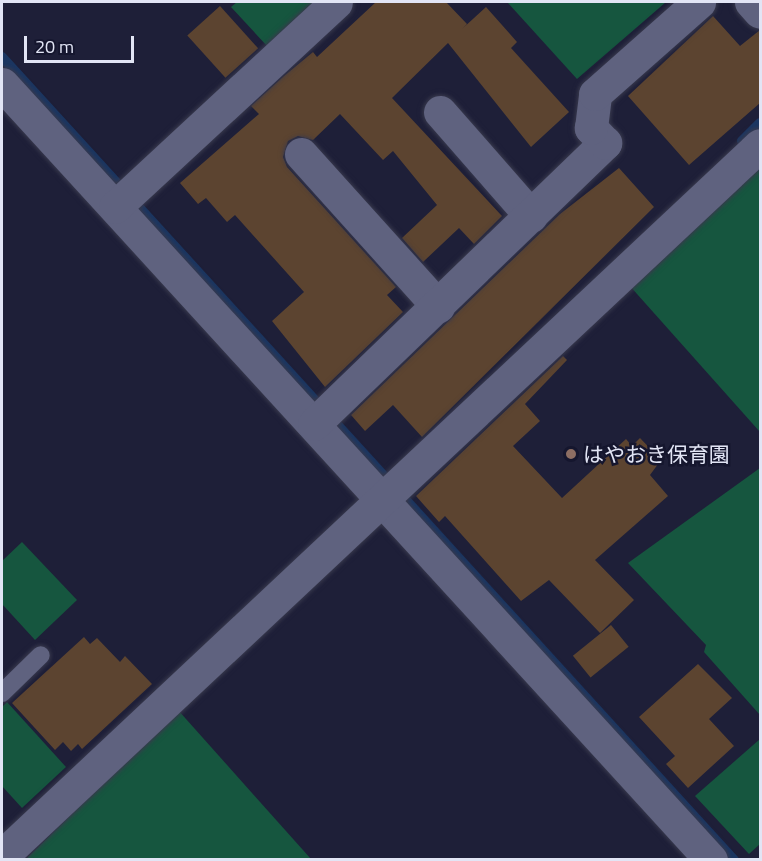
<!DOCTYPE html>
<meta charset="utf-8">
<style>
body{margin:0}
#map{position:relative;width:762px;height:861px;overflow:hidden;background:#1e1f38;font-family:"Titillium Web","Noto Sans JP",sans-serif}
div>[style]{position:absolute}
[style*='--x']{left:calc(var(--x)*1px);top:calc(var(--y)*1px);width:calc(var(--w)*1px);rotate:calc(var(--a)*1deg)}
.green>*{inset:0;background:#16563f}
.stream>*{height:10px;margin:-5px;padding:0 5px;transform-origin:5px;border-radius:5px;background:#1b3661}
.building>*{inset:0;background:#5c4430;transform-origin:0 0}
.roads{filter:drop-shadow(0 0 2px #38394d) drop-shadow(0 0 2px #38394d)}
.service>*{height:18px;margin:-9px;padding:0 9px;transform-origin:9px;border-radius:9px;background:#5f627f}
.minor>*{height:33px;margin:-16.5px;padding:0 16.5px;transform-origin:16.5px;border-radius:16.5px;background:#5f627f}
.dots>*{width:16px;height:16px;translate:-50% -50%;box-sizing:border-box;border:3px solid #15162e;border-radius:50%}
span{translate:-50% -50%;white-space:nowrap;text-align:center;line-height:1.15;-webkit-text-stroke:5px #15162e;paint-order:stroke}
.poi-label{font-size:21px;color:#e2e5f5}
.left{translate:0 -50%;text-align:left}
.frame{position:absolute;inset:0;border:3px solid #e2e5f5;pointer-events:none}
.scale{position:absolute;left:24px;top:36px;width:110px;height:27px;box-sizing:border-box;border:3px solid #e2e5f5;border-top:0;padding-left:8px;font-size:18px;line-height:21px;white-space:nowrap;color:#e2e5f5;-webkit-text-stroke:4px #15162e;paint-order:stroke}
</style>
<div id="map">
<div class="green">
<div style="clip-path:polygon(237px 2px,316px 2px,267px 46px,231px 7px)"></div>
<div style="clip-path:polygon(507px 2px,666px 2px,577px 79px)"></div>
<div style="clip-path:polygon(760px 163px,760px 432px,629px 285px)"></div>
<div style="clip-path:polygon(760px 468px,760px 715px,704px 652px,706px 645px,628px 563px)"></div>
<div style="clip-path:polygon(22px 542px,77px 600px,35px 640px,2px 604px,2px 561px)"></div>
<div style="clip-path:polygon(7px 702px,66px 767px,22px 808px,2px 786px,2px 707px)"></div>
<div style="clip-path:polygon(178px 710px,311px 859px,25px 860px)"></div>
<div style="clip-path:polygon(760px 739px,760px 844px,749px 854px,695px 796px)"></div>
</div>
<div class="stream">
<div style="--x:2;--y:57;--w:1087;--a:47.65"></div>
<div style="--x:742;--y:141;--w:25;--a:-45"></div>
</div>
<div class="building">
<div style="clip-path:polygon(376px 2px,446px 2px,467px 24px,462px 29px,486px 7px,517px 42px,511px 48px,569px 112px,531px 147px,448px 43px,392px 98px,502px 216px,474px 244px,459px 228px,423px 262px,402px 238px,437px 205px,393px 151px,383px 160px,340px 114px,313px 140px,298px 136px,288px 141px,283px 157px,287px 167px,396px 287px,387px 295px,403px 312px,325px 387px,272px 321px,304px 292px,235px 215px,227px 222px,206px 198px,198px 204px,180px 183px,259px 114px,251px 106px,284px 76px,313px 52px,317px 57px)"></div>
<div style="left:220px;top:6px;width:57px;height:44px;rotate:48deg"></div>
<div style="clip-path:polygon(713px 16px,740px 46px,760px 30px,760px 103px,689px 165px,628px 96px)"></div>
<div style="clip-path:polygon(619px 168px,654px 207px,422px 437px,393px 405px,365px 431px,351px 415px,560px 214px)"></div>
<div style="clip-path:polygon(563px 356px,567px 360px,525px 404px,540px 421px,513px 446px,562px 498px,626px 439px,632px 446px,640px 438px,661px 460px,650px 475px,668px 496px,595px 560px,634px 600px,600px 633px,549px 580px,521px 601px,445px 516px,439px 522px,416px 496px)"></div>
<div style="left:611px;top:625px;width:28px;height:49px;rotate:51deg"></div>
<div style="clip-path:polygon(84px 637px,90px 644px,97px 638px,120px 662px,125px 656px,152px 684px,82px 749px,78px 744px,71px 751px,63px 742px,55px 750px,12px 703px)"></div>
<div style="clip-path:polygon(698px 664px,732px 698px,709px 719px,734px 746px,688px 788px,666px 764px,675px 756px,639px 717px)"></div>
</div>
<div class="roads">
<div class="service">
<div style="--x:2;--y:693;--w:54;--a:-44.3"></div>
</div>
<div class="minor">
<div style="--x:751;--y:2;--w:13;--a:48"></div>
<div style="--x:2;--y:84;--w:1051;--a:47.58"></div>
<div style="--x:440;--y:112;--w:138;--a:48.8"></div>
<div style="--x:301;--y:154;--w:205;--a:48"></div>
<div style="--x:115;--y:207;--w:301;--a:-42.8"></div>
<div style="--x:314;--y:424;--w:405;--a:-44"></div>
<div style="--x:605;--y:143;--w:21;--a:-133"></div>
<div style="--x:591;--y:128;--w:34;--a:-83"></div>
<div style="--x:595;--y:94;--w:139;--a:-41.5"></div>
<div style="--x:2;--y:856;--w:1039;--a:-43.17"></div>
</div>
</div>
<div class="dots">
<div style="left:571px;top:454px;background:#8d6e63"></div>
</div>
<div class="poi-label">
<span class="left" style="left:583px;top:454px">はやおき保育園</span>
</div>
<div class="frame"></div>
<div class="scale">20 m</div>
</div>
